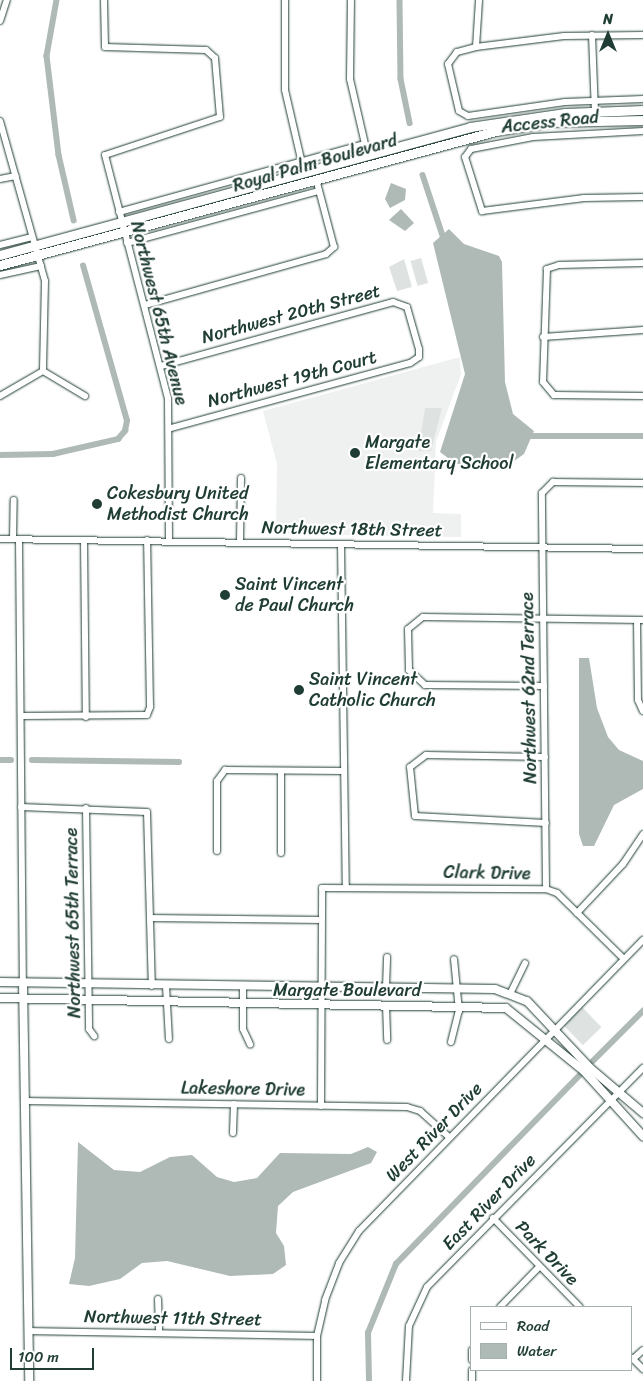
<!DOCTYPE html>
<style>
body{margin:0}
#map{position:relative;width:643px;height:1381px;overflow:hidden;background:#fff;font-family:Sriracha,sans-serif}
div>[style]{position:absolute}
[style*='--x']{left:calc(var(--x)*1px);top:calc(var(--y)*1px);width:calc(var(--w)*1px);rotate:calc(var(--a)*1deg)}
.built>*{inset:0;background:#eef1f0}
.green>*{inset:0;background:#dee3e2;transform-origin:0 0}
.water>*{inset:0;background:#afbab7}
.canal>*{height:5.5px;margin:-2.75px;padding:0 2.75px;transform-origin:2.75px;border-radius:2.75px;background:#afbab7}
.roads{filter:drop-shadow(0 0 1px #1f3d34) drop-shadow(0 0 1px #1f3d34)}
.minor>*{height:6px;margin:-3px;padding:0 3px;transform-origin:3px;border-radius:3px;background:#fff}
.tertiary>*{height:8px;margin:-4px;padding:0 4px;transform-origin:4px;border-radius:4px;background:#fff}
.secondary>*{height:9px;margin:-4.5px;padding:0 4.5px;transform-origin:4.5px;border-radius:4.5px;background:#fff}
.dots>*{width:14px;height:14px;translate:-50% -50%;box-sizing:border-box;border:2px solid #fff;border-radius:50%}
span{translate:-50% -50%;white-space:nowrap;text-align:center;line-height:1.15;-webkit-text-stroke:4.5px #fff;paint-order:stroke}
.street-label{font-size:18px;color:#1f3d34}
.poi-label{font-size:18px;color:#1f3d34}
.left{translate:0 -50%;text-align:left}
.legend{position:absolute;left:470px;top:1306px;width:162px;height:65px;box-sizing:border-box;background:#fff;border:1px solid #a5b1ae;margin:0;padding:6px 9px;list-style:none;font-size:15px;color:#1f3d34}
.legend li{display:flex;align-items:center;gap:10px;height:25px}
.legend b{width:25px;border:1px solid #a5b1ae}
.north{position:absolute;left:583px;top:10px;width:50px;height:50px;-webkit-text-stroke:4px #fff;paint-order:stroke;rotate:0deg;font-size:14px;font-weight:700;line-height:20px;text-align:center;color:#1f3d34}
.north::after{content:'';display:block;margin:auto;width:18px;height:22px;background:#1f3d34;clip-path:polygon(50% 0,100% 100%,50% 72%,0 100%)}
.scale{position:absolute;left:10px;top:1348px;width:84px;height:22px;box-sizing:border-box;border:2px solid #1f3d34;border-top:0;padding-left:6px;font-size:15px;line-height:18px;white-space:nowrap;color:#1f3d34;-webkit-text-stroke:4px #fff;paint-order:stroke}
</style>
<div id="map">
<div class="built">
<div style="clip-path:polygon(460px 357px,461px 374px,436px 442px,433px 513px,461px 514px,461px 537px,276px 534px,277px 464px,263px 411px)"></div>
</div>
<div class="green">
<div style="left:421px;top:258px;width:26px;height:11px;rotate:74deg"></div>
<div style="clip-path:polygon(404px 259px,412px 287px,397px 291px,389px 267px)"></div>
<div style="clip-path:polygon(425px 408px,442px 408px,431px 451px,418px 451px)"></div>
<div style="left:582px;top:1007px;width:28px;height:26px;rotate:46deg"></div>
</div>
<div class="water">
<div style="clip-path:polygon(391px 183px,406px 189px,405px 200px,390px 208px,385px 199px)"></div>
<div style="clip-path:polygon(401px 209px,414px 223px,405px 231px,389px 220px)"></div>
<div style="clip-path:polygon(449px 229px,464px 244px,499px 256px,502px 262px,505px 382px,513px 414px,534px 431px,524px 454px,510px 464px,456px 464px,440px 452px,465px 374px,433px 243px)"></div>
<div style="clip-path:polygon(579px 658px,589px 658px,597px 708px,608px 737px,619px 750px,643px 761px,643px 789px,614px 805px,594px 846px,583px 846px,579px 834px)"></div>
<div style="clip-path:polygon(78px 1142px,114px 1170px,140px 1172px,170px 1157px,192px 1155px,217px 1177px,234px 1182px,257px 1178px,280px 1153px,351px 1154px,368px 1147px,377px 1152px,371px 1163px,293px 1192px,278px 1206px,276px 1233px,284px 1246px,286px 1265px,273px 1274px,230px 1276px,167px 1261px,142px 1263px,120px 1279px,89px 1286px,69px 1284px,75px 1258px)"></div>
</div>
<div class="canal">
<div style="--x:57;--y:0;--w:57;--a:100.1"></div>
<div style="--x:47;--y:56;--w:100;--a:83.1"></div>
<div style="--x:59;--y:155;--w:67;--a:77"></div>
<div style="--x:400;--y:0;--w:79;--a:89.3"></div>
<div style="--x:401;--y:79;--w:45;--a:78.4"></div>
<div style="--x:423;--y:175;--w:71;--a:71.8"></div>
<div style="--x:528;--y:436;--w:115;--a:0"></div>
<div style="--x:0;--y:455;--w:53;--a:-1.1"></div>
<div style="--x:53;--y:454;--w:67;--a:-13"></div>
<div style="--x:118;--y:439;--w:11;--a:-49"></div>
<div style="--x:125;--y:431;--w:10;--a:-79"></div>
<div style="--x:127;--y:421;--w:161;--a:-105.8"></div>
<div style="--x:0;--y:760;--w:11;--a:0"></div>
<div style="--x:32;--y:760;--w:147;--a:0.8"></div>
<div style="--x:593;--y:1061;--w:71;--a:-45"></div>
<div style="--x:369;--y:1381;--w:48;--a:-91.2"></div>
<div style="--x:368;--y:1333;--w:74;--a:-67.9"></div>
<div style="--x:396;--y:1264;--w:264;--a:-45.8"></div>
</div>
<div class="roads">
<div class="minor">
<div style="--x:104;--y:0;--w:47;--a:88.8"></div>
<div style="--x:105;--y:47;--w:101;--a:1.7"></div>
<div style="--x:206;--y:50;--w:12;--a:42"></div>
<div style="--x:215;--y:58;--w:59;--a:85.2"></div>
<div style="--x:220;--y:117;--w:121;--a:161.7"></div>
<div style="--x:105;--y:155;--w:251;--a:75.5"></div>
<div style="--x:168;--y:398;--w:143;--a:89.6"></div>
<div style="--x:285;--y:0;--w:90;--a:90"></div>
<div style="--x:285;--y:90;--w:84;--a:77"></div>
<div style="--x:0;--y:21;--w:22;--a:-72"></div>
<div style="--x:592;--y:35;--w:79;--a:87.8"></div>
<div style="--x:643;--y:35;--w:79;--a:179.3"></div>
<div style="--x:564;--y:36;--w:89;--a:172.9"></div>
<div style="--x:476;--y:47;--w:20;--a:165"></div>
<div style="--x:457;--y:52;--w:15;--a:127"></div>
<div style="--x:448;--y:64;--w:48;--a:76.8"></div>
<div style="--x:459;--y:111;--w:10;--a:29"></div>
<div style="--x:468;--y:116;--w:98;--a:-8.2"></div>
<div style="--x:565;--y:102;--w:78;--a:-2.2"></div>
<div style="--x:476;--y:47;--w:47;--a:-86.3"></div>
<div style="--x:0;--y:121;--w:166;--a:74.3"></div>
<div style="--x:45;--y:281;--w:90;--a:91.3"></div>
<div style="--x:43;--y:371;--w:50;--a:149.8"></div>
<div style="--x:643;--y:131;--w:110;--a:176.9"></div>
<div style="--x:533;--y:137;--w:63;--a:169"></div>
<div style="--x:471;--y:149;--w:10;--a:127"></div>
<div style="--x:465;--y:157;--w:57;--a:72.5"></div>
<div style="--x:482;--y:211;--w:103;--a:-7.3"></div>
<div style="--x:584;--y:198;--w:59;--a:-1"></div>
<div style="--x:0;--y:179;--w:16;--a:-11"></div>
<div style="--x:119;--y:212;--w:255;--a:-15.5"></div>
<div style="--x:365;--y:144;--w:67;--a:-103"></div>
<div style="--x:350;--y:79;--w:79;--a:-89.3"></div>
<div style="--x:127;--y:243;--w:198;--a:-15.2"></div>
<div style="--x:0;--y:245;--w:33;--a:-14"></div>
<div style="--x:643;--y:263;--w:84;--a:178.6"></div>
<div style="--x:559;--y:265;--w:13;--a:162"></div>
<div style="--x:547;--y:269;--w:113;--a:92"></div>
<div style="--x:543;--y:382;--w:17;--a:50"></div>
<div style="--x:554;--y:395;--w:89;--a:0.6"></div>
<div style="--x:0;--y:275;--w:42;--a:-12.4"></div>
<div style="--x:145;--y:305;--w:188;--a:-15.7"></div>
<div style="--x:326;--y:254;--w:11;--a:-41"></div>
<div style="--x:334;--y:247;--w:70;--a:-104.8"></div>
<div style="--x:543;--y:337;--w:100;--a:-4"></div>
<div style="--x:161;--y:366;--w:241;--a:-15.4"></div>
<div style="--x:393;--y:302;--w:15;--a:20"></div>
<div style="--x:407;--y:307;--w:44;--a:74.1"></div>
<div style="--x:419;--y:349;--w:8;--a:90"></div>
<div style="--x:419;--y:357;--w:11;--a:146"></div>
<div style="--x:410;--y:363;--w:248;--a:164.8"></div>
<div style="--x:43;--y:371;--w:49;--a:30.8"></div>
<div style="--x:0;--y:539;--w:643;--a:0.89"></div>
<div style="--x:13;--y:539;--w:39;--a:-89"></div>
<div style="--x:19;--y:539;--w:444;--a:89.5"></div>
<div style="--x:84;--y:540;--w:177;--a:89.4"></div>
<div style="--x:240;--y:542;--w:64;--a:-89.1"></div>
<div style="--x:341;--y:544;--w:342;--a:89.2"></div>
<div style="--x:637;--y:620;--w:80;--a:89.3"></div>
<div style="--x:638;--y:700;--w:12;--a:66"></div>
<div style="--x:544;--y:686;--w:119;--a:-179.5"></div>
<div style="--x:425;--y:685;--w:22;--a:-137"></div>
<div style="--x:409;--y:670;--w:41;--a:-91.4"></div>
<div style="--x:408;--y:629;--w:19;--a:-39"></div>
<div style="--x:423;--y:617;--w:220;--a:0.8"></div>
<div style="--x:21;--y:716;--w:126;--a:-0.5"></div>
<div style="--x:147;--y:715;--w:9;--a:-69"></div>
<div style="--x:150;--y:707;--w:167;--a:-91"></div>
<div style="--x:545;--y:757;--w:119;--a:-179"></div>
<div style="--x:426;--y:755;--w:20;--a:143"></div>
<div style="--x:410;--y:767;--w:49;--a:84.2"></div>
<div style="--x:415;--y:816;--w:131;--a:3.1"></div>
<div style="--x:281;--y:772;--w:81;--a:90"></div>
<div style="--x:21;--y:807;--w:126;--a:2.3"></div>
<div style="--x:147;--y:812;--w:174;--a:88.4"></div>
<div style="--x:86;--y:808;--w:221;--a:89.2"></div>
<div style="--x:89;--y:1029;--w:9;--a:54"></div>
<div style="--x:217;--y:851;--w:70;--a:-90"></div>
<div style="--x:217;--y:781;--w:14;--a:-54"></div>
<div style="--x:225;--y:770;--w:119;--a:0.5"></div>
<div style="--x:546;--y:889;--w:396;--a:-90.6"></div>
<div style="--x:542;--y:493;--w:16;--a:-45"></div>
<div style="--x:553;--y:482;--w:90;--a:0.6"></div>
<div style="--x:577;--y:913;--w:67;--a:-46.8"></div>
<div style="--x:623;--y:864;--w:36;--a:-56"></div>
<div style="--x:152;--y:918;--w:167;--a:0.7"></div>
<div style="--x:166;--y:986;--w:53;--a:86.8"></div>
<div style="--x:243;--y:988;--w:41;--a:90"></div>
<div style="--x:243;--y:1029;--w:17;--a:65"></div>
<div style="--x:386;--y:988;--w:31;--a:-88"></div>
<div style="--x:511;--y:992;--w:32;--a:-64"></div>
<div style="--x:386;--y:1005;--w:35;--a:88"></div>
<div style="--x:451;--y:1042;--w:32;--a:-76"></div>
<div style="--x:459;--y:1011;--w:52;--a:-95.5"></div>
<div style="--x:25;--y:1101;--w:382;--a:0.9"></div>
<div style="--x:407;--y:1107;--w:14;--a:17"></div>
<div style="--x:420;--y:1111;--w:39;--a:42"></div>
<div style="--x:321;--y:1106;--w:218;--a:-89.7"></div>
<div style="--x:322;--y:888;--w:224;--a:0.3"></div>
<div style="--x:546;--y:889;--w:12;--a:20"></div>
<div style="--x:557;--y:893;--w:94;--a:44.6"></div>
<div style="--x:233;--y:1133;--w:29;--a:-88"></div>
<div style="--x:493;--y:1218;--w:124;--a:45.7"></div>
<div style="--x:158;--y:1299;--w:34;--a:88"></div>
<div style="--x:500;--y:1307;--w:56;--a:-45.7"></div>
<div style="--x:28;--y:1331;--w:289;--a:1"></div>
<div style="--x:472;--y:1350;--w:10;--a:90"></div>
<div style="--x:632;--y:1358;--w:16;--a:45"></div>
<div style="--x:633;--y:1359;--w:13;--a:-42"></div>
<div style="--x:472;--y:1370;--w:11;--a:90"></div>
<div style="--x:317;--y:1381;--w:45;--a:-90"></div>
<div style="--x:317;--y:1336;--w:37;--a:-77"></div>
<div style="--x:325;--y:1300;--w:40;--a:-69"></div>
<div style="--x:339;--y:1263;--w:38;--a:-58"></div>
<div style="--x:359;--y:1231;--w:407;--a:-45.7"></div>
<div style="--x:406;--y:1381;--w:55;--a:-86.9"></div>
<div style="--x:409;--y:1326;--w:43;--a:-65.2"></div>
<div style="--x:427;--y:1287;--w:308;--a:-45.4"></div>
</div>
<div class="tertiary">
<div style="--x:0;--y:982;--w:495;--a:0.8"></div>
<div style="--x:495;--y:989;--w:34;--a:21"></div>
<div style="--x:527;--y:1001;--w:92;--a:46.8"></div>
<div style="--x:590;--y:1068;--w:70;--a:40.3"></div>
<div style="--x:23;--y:983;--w:398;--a:89.1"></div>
<div style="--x:0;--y:998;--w:506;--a:1.13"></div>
<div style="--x:506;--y:1008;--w:100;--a:38.9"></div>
<div style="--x:584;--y:1071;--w:88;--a:47.8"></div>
</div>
<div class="secondary">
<div style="--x:0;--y:255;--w:487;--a:-15.2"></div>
<div style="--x:470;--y:127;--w:96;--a:-8.4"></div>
<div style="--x:565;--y:113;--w:78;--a:-2.2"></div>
<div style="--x:0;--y:265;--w:514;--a:-15.12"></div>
<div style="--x:496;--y:131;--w:56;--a:-9.3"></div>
<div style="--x:551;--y:122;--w:92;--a:-1.2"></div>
</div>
</div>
<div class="dots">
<div style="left:355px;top:453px;background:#1f3d34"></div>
<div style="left:97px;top:504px;background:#1f3d34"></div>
<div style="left:225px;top:595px;background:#1f3d34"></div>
<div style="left:299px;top:690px;background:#1f3d34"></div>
</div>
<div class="street-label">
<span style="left:550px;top:122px;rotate:-6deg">Access Road</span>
<span style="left:315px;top:163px;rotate:-16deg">Royal Palm Boulevard</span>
<span style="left:159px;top:313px;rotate:76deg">Northwest 65th Avenue</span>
<span style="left:291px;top:314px;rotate:-15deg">Northwest 20th Street</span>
<span style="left:292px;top:379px;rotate:-15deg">Northwest 19th Court</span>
<span style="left:352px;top:529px;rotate:1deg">Northwest 18th Street</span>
<span style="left:529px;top:688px;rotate:-91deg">Northwest 62nd Terrace</span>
<span style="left:487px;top:873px;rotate:1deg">Clark Drive</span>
<span style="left:73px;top:923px;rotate:-91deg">Northwest 65th Terrace</span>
<span style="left:347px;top:990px">Margate Boulevard</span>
<span style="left:243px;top:1089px;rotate:1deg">Lakeshore Drive</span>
<span style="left:434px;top:1132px;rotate:-46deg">West River Drive</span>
<span style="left:489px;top:1202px;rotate:-46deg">East River Drive</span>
<span style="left:547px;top:1253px;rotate:46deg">Park Drive</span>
<span style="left:173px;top:1318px;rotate:1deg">Northwest 11th Street</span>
</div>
<div class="poi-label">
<span class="left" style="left:365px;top:453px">Margate<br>Elementary School</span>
<span class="left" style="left:107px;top:504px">Cokesbury United<br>Methodist Church</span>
<span class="left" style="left:235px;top:595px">Saint Vincent<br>de Paul Church</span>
<span class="left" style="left:309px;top:690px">Saint Vincent<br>Catholic Church</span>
</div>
<ul class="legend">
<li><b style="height:6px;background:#fff"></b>Road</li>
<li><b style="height:14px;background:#afbab7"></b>Water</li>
</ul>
<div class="north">N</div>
<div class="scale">100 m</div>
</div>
